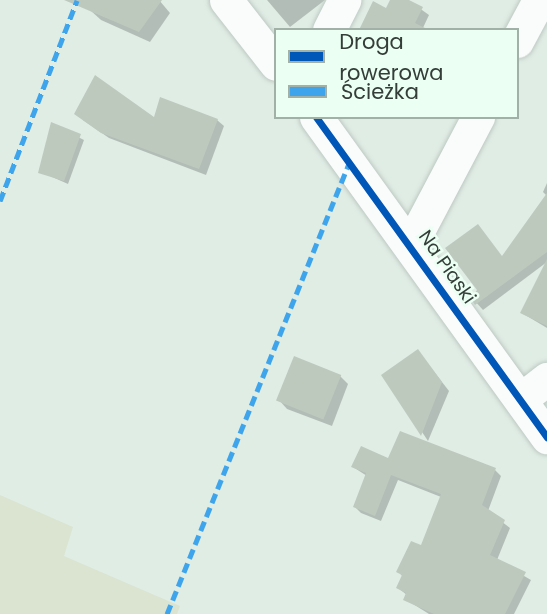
<!DOCTYPE html>
<meta charset="utf-8">
<style>
body{margin:0}
#map{position:relative;width:547px;height:614px;overflow:hidden;background:#e0ede5;font-family:Poppins,sans-serif}
div>[style]{position:absolute}
[style*='--x']{left:calc(var(--x)*1px);top:calc(var(--y)*1px);width:calc(var(--w)*1px);rotate:calc(var(--a)*1deg)}
.green>*{inset:0;background:#dbe4d1}
.shadow>*{inset:0;background:#0003}
.building>*{inset:0;background:#bec9be;transform-origin:0 0}
.roads{filter:drop-shadow(0 0 2px #bec9c3) drop-shadow(0 0 2px #bec9c3)}
.minor>*{height:33px;margin:-16.5px;padding:0 16.5px;transform-origin:16.5px;border-radius:16.5px;background:#fafcfb}
.quiet>*{height:5px;margin-top:-2.5px;transform-origin:0;background:repeating-linear-gradient(90deg,#3ea4ec 0 10px,transparent 0 15px)}
.cycleway>*{height:7px;margin:-3.5px;padding:0 3.5px;transform-origin:3.5px;border-radius:3.5px;background:#0057b8}
span{translate:-50% -50%;white-space:nowrap;text-align:center;line-height:1.15;-webkit-text-stroke:5px #ebfff3;paint-order:stroke}
.street-label{font-size:19px;color:#343d38}
.legend{position:absolute;left:274px;top:28px;width:245px;height:91px;box-sizing:border-box;background:#ebfff3;border:2px solid #a2b1a8;margin:0;padding:9px 12px;list-style:none;font-size:21px;color:#343d38}
.legend li{display:flex;align-items:center;gap:14px;height:35px}
.legend b{width:35px;border:2px solid #a2b1a8}
</style>
<div id="map">
<div class="green">
<div style="clip-path:polygon(0 495px,73px 527px,64px 556px,180px 606px,177px 614px,0 614px)"></div>
</div>
<div class="shadow">
<div style="clip-path:polygon(94px 0,159px 0,170px 13px,150px 42px,101px 20px,90px 10px)"></div>
<div style="clip-path:polygon(267px 0,325px 0,290px 27px)"></div>
<div style="clip-path:polygon(393px 0,408px 0,429px 15px,422px 30px,388px 11px)"></div>
<div style="clip-path:polygon(83px 120px,217px 120px,224px 126px,206px 175px,109px 138px)"></div>
<div style="clip-path:polygon(52px 124px,84px 140px,68px 184px,41px 172px)"></div>
<div style="clip-path:polygon(547px 183px,547px 196px,543px 192px)"></div>
<div style="clip-path:polygon(547px 196px,547px 262px,483px 310px,473px 299px)"></div>
<div style="clip-path:polygon(547px 263px,547px 328px,522px 313px)"></div>
<div style="clip-path:polygon(418px 351px,449px 391px,428px 441px,384px 375px)"></div>
<div style="clip-path:polygon(340px 376px,348px 384px,332px 426px,287px 409px,279px 400px)"></div>
<div style="clip-path:polygon(389px 460px,495px 470px,501px 476px,488px 511px,510px 528px,497px 560px,531px 580px,514px 614px,429px 614px,405px 599px,407px 595px,398px 588px,403px 577px,398px 571px,422px 548px,441px 497px,398px 480px,381px 521px,361px 513px,355px 507px,367px 476px,353px 467px)"></div>
</div>
<div class="building">
<div style="clip-path:polygon(64px 0,162px 0,139px 32px)"></div>
<div style="clip-path:polygon(390px 0,409px 0,423px 7px,415px 23px,429px 30px,359px 30px,373px 1px,386px 8px)"></div>
<div style="clip-path:polygon(95px 75px,154px 117px,160px 97px,218px 119px,199px 169px,101px 133px,74px 114px)"></div>
<div style="clip-path:polygon(51px 122px,81px 134px,64px 181px,38px 173px)"></div>
<div style="clip-path:polygon(547px 193px,547px 252px,475px 305px,471px 299px,477px 290px,445px 248px,478px 224px,502px 256px)"></div>
<div style="clip-path:polygon(547px 259px,547px 326px,520px 313px)"></div>
<div style="clip-path:polygon(418px 349px,442px 382px,421px 436px,381px 375px)"></div>
<div style="left:294px;top:356px;width:51px;height:48px;rotate:22deg"></div>
<div style="clip-path:polygon(400px 431px,496px 468px,482px 505px,505px 520px,490px 555px,526px 572px,505px 614px,434px 614px,403px 600px,406px 593px,396px 588px,402px 575px,396px 572px,411px 541px,421px 545px,441px 494px,391px 475px,375px 516px,353px 507px,366px 473px,351px 467px,361px 446px,388px 458px)"></div>
</div>
<div class="roads">
<div class="minor">
<div style="--x:226;--y:0;--w:81;--a:52"></div>
<div style="--x:329;--y:30;--w:34;--a:-63"></div>
<div style="--x:517;--y:41;--w:47;--a:-61.8"></div>
<div style="--x:316;--y:117;--w:395;--a:54.2"></div>
<div style="--x:411;--y:244;--w:144;--a:-62.2"></div>
<div style="--x:521;--y:399;--w:33;--a:-38"></div>
</div>
</div>
<div class="quiet">
<div style="--x:0;--y:201;--w:215;--a:-69"></div>
<div style="--x:167;--y:614;--w:488;--a:-68"></div>
</div>
<div class="cycleway">
<div style="--x:316;--y:117;--w:395;--a:54.2"></div>
</div>
<div class="street-label">
<span style="left:447px;top:267px;rotate:55deg">Na Piaski</span>
</div>
<ul class="legend">
<li><b style="height:9px;background:#0057b8"></b>Droga rowerowa</li>
<li><b style="height:9px;background:#3ea4ec"></b>Ścieżka</li>
</ul>
</div>
